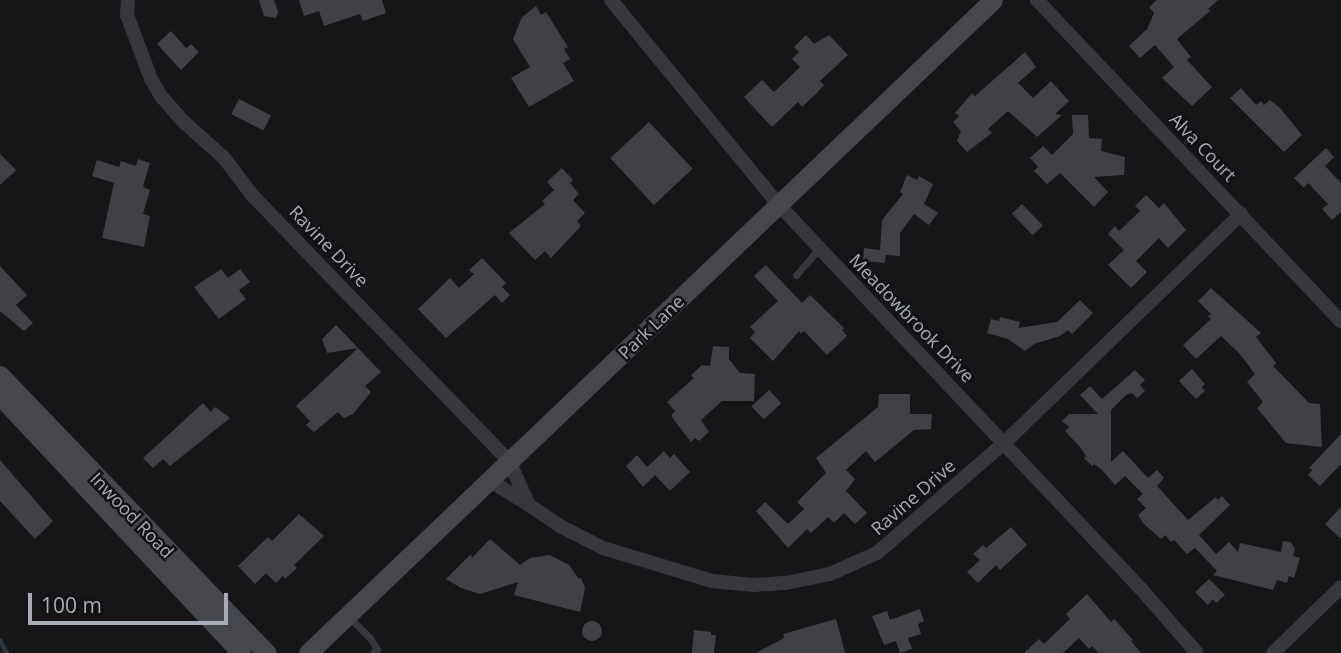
<!DOCTYPE html>
<style>
body{margin:0}
#map{position:relative;width:1341px;height:653px;overflow:hidden;background:#161618;font-family:"Open Sans",sans-serif}
div>[style]{position:absolute}
[style*='--x']{left:calc(var(--x)*1px);top:calc(var(--y)*1px);width:calc(var(--w)*1px);rotate:calc(var(--a)*1deg)}
.stream>*{height:4.5px;margin:-2.25px;padding:0 2.25px;transform-origin:2.25px;border-radius:2.25px;background:#2c353c}
.building>*{inset:0;background:#404145;transform-origin:0 0}
.round{border-radius:50%}
.lane>*{height:7px;margin:-3.5px;padding:0 3.5px;transform-origin:3.5px;border-radius:3.5px;background:#37383d}
.street>*{height:14px;margin:-7px;padding:0 7px;transform-origin:7px;border-radius:7px;background:#37383d}
.secondary>*{height:19px;margin:-9.5px;padding:0 9.5px;transform-origin:9.5px;border-radius:9.5px;background:#45474d}
span{translate:-50% -50%;white-space:nowrap;text-align:center;line-height:1.15;-webkit-text-stroke:5px #111113;paint-order:stroke}
.street-label{font-size:18px;color:#a8adb8}
.scale{position:absolute;left:28px;top:593px;width:200px;height:32px;box-sizing:border-box;border:4px solid #a8adb8;border-top:0;padding-left:9px;font-size:21px;line-height:24px;white-space:nowrap;color:#a8adb8;-webkit-text-stroke:5px #111113;paint-order:stroke}
</style>
<div id="map">
<div class="stream">
<div style="--x:0;--y:640;--w:15;--a:62"></div>
</div>
<div class="building">
<div style="clip-path:polygon(259px 0,274px 0,278px 12px,276px 18px,264px 16px)"></div>
<div style="clip-path:polygon(299px 0,382px 0,386px 13px,363px 21px,360px 14px,324px 26px,319px 11px,304px 16px)"></div>
<div style="clip-path:polygon(1157px 0,1218px 0,1208px 9px,1210px 11px,1177px 39px,1191px 57px,1187px 60px,1212px 87px,1192px 106px,1162px 78px,1174px 67px,1155px 45px,1140px 58px,1129px 46px,1147px 29px,1154px 13px,1149px 7px)"></div>
<div style="clip-path:polygon(536px 6px,541px 15px,546px 12px,568px 47px,564px 49px,570px 59px,563px 63px,574px 81px,529px 107px,511px 78px,530px 67px,513px 39px,522px 17px)"></div>
<div style="clip-path:polygon(171px 31px,186px 48px,191px 44px,199px 52px,181px 70px,157px 44px)"></div>
<div style="clip-path:polygon(806px 35px,814px 44px,829px 35px,848px 55px,820px 81px,824px 85px,816px 94px,802px 107px,798px 102px,772px 127px,744px 97px,762px 80px,774px 92px,800px 67px,792px 59px,799px 52px,794px 47px)"></div>
<div style="clip-path:polygon(1025px 52px,1036px 67px,1018px 83px,1033px 98px,1051px 81px,1069px 101px,1055px 114px,1062px 115px,1037px 137px,1008px 111px,988px 129px,992px 133px,967px 152px,957px 141px,961px 131px,953px 122px,959px 116px,955px 113px,972px 93px,975px 96px)"></div>
<div style="clip-path:polygon(1241px 88px,1256px 105px,1261px 101px,1264px 105px,1270px 100px,1280px 108px,1302px 135px,1284px 152px,1230px 98px)"></div>
<div style="left:239px;top:99px;width:36px;height:17px;rotate:27deg"></div>
<div style="clip-path:polygon(1072px 115px,1088px 115px,1089px 138px,1102px 139px,1101px 151px,1125px 157px,1124px 175px,1094px 177px,1108px 192px,1094px 207px,1060px 173px,1047px 184px,1034px 171px,1038px 167px,1030px 158px,1043px 146px,1052px 155px,1073px 134px)"></div>
<div style="left:649px;top:122px;width:64px;height:53px;rotate:47deg"></div>
<div style="clip-path:polygon(1326px 148px,1334px 157px,1325px 166px,1341px 183px,1341px 212px,1332px 220px,1322px 209px,1328px 204px,1308px 183px,1304px 188px,1294px 178px)"></div>
<div style="clip-path:polygon(0 154px,16px 170px,0 185px)"></div>
<div style="clip-path:polygon(138px 159px,150px 163px,143px 187px,150px 190px,143px 214px,150px 216px,144px 247px,102px 238px,114px 183px,92px 176px,97px 160px,119px 167px,121px 161px,136px 166px)"></div>
<div style="clip-path:polygon(562px 168px,573px 180px,570px 183px,579px 194px,573px 200px,585px 213px,577px 221px,581px 226px,551px 258px,545px 251px,535px 260px,509px 233px,545px 204px,542px 201px,554px 190px,547px 182px)"></div>
<div style="clip-path:polygon(907px 175px,917px 180px,919px 176px,933px 184px,924px 204px,938px 213px,929px 225px,914px 214px,900px 233px,900px 256px,886px 255px,885px 263px,863px 261px,864px 248px,880px 250px,882px 220px,903px 194px,900px 192px)"></div>
<div style="clip-path:polygon(1146px 195px,1159px 208px,1164px 203px,1186px 230px,1168px 248px,1159px 238px,1136px 261px,1147px 272px,1131px 288px,1108px 265px,1124px 250px,1108px 234px,1115px 226px,1119px 231px,1140px 211px,1135px 206px)"></div>
<div style="left:1022px;top:204px;width:30px;height:14px;rotate:46deg"></div>
<div style="clip-path:polygon(482px 258px,506px 283px,502px 287px,510px 295px,502px 303px,495px 295px,446px 338px,418px 309px,450px 278px,459px 288px,474px 274px,469px 270px)"></div>
<div style="clip-path:polygon(766px 265px,802px 303px,810px 295px,844px 328px,842px 330px,847px 336px,827px 355px,804px 331px,801px 334px,799px 331px,773px 361px,750px 338px,755px 332px,750px 327px,778px 301px,754px 276px)"></div>
<div style="clip-path:polygon(0 266px,27px 295px,16px 305px,33px 323px,24px 331px,0 311px)"></div>
<div style="clip-path:polygon(221px 269px,228px 278px,240px 269px,250px 282px,239px 290px,246px 299px,219px 319px,194px 287px)"></div>
<div style="clip-path:polygon(1211px 288px,1261px 333px,1256px 337px,1276px 363px,1273px 366px,1309px 403px,1320px 404px,1322px 447px,1286px 443px,1257px 408px,1263px 402px,1247px 382px,1255px 374px,1239px 353px,1221px 336px,1196px 359px,1183px 345px,1211px 319px,1208px 316px,1211px 314px,1198px 301px)"></div>
<div style="clip-path:polygon(1080px 300px,1093px 313px,1072px 334px,1068px 330px,1060px 336px,1034px 344px,1025px 351px,1008px 339px,987px 333px,991px 319px,999px 321px,1000px 317px,1020px 322px,1018px 328px,1057px 322px)"></div>
<div style="clip-path:polygon(336px 325px,381px 372px,365px 386px,371px 392px,353px 414px,344px 418px,338px 412px,314px 432px,306px 425px,310px 421px,296px 406px,358px 348px,327px 353px,322px 339px)"></div>
<div style="clip-path:polygon(713px 346px,729px 347px,729px 359px,740px 373px,755px 374px,754px 401px,722px 401px,701px 420px,709px 432px,699px 441px,695px 438px,691px 442px,671px 416px,675px 411px,667px 402px,694px 378px,691px 375px,702px 365px,710px 366px)"></div>
<div style="clip-path:polygon(1192px 369px,1205px 384px,1202px 387px,1205px 391px,1196px 399px,1179px 381px)"></div>
<div style="clip-path:polygon(1135px 370px,1145px 380px,1140px 385px,1145px 391px,1137px 398px,1132px 393px,1126px 395px,1111px 410px,1111px 462px,1123px 451px,1148px 478px,1157px 470px,1164px 478px,1157px 486px,1188px 520px,1216px 497px,1218px 500px,1222px 496px,1230px 505px,1199px 535px,1216px 554px,1229px 542px,1238px 552px,1240px 543px,1281px 552px,1283px 541px,1291px 542px,1295px 549px,1293px 556px,1300px 558px,1294px 578px,1289px 576px,1287px 583px,1277px 580px,1273px 590px,1213px 575px,1217px 571px,1195px 548px,1187px 554px,1174px 540px,1171px 542px,1165px 535px,1161px 539px,1143px 523px,1138px 515px,1146px 508px,1137px 499px,1143px 494px,1125px 476px,1115px 485px,1102px 470px,1094px 464px,1092px 466px,1084px 458px,1086px 456px,1080px 447px,1065px 431px,1069px 427px,1062px 421px,1069px 414px,1098px 414px,1080px 395px,1090px 386px,1102px 399px)"></div>
<div style="left:769px;top:390px;width:18px;height:24px;rotate:47deg"></div>
<div style="clip-path:polygon(879px 394px,910px 394px,910px 414px,932px 414px,931px 429px,914px 430px,875px 462px,866px 451px,846px 470px,855px 479px,846px 491px,867px 513px,855px 524px,844px 513px,834px 523px,828px 517px,811px 533px,807px 529px,788px 548px,756px 511px,765px 502px,788px 524px,804px 509px,797px 502px,826px 473px,816px 458px,878px 407px)"></div>
<div style="clip-path:polygon(203px 403px,211px 412px,215px 407px,230px 418px,170px 466px,163px 459px,153px 468px,143px 458px)"></div>
<div style="clip-path:polygon(1341px 434px,1341px 464px,1320px 486px,1308px 475px,1312px 470px,1309px 468px)"></div>
<div style="clip-path:polygon(664px 451px,670px 458px,674px 454px,690px 472px,670px 491px,655px 475px,643px 487px,626px 466px,637px 455px,647px 467px)"></div>
<div style="clip-path:polygon(0 460px,53px 521px,35px 539px,0 501px)"></div>
<div style="clip-path:polygon(1341px 507px,1341px 539px,1325px 524px)"></div>
<div style="clip-path:polygon(299px 514px,324px 536px,294px 565px,297px 568px,285px 579px,283px 576px,276px 583px,266px 573px,255px 584px,238px 566px,268px 537px,272px 541px)"></div>
<div style="clip-path:polygon(1011px 527px,1027px 545px,1000px 570px,996px 565px,978px 583px,967px 572px,980px 560px,973px 554px,983px 545px,986px 548px)"></div>
<div style="clip-path:polygon(490px 539px,520px 565px,530px 558px,550px 555px,569px 565px,579px 579px,581px 578px,585px 588px,580px 612px,514px 595px,518px 582px,480px 594px,461px 588px,446px 579px,471px 554px,472px 558px)"></div>
<div style="clip-path:polygon(1209px 579px,1225px 595px,1216px 603px,1213px 599px,1208px 605px,1195px 592px)"></div>
<div style="clip-path:polygon(1087px 594px,1111px 622px,1114px 619px,1133px 640px,1131px 641px,1141px 653px,1099px 653px,1092px 646px,1089px 649px,1079px 638px,1063px 653px,1024px 653px,1039px 639px,1044px 644px,1070px 619px,1066px 614px)"></div>
<div style="clip-path:polygon(920px 609px,924px 621px,918px 624px,921px 634px,908px 638px,912px 649px,900px 653px,896px 641px,884px 645px,872px 616px,887px 611px,890px 620px)"></div>
<div style="clip-path:polygon(836px 619px,845px 653px,756px 653px,784px 638px,783px 634px)"></div>
<div class="round" style="left:582px;top:621px;width:20px;height:20px"></div>
<div style="clip-path:polygon(694px 630px,711px 632px,711px 635px,716px 635px,714px 653px,692px 653px)"></div>
</div>
<div class="lane">
<div style="--x:796;--y:275;--w:35;--a:-49"></div>
<div style="--x:349;--y:617;--w:30;--a:45"></div>
<div style="--x:370;--y:638;--w:13;--a:58"></div>
<div style="--x:377;--y:649;--w:6;--a:135"></div>
</div>
<div class="street">
<div style="--x:128;--y:0;--w:15;--a:94"></div>
<div style="--x:127;--y:15;--w:68;--a:69.4"></div>
<div style="--x:151;--y:79;--w:20;--a:60"></div>
<div style="--x:161;--y:96;--w:35;--a:49"></div>
<div style="--x:184;--y:122;--w:54;--a:42"></div>
<div style="--x:224;--y:158;--w:48;--a:52.7"></div>
<div style="--x:253;--y:196;--w:368;--a:46"></div>
<div style="--x:509;--y:461;--w:48;--a:65.6"></div>
<div style="--x:529;--y:505;--w:37;--a:34"></div>
<div style="--x:560;--y:526;--w:48;--a:27.1"></div>
<div style="--x:603;--y:548;--w:114;--a:16.8"></div>
<div style="--x:712;--y:581;--w:42;--a:5.4"></div>
<div style="--x:754;--y:585;--w:32;--a:-4"></div>
<div style="--x:786;--y:583;--w:45;--a:-11.6"></div>
<div style="--x:830;--y:574;--w:51;--a:-24.1"></div>
<div style="--x:877;--y:553;--w:168;--a:-40.9"></div>
<div style="--x:1004;--y:443;--w:330;--a:-44"></div>
<div style="--x:611;--y:0;--w:264;--a:50.7"></div>
<div style="--x:778;--y:204;--w:529;--a:46.68"></div>
<div style="--x:1141;--y:589;--w:85;--a:48.8"></div>
<div style="--x:1037;--y:0;--w:442;--a:46.6"></div>
<div style="--x:489;--y:480;--w:47;--a:32"></div>
<div style="--x:1273;--y:653;--w:95;--a:-44.1"></div>
</div>
<div class="secondary">
<div style="--x:0;--y:375;--w:385;--a:46.2"></div>
<div style="--x:0;--y:396;--w:352;--a:46.8"></div>
<div style="--x:308;--y:653;--w:946;--a:-43.63"></div>
</div>
<div class="street-label">
<span style="left:1203px;top:147px;rotate:46deg">Alva Court</span>
<span style="left:329px;top:246px;rotate:46deg">Ravine Drive</span>
<span style="left:912px;top:318px;rotate:46deg">Meadowbrook Drive</span>
<span style="left:651px;top:327px;rotate:-44deg">Park Lane</span>
<span style="left:913px;top:497px;rotate:-41deg">Ravine Drive</span>
<span style="left:132px;top:515px;rotate:46deg">Inwood Road</span>
</div>
<div class="scale">100 m</div>
</div>
